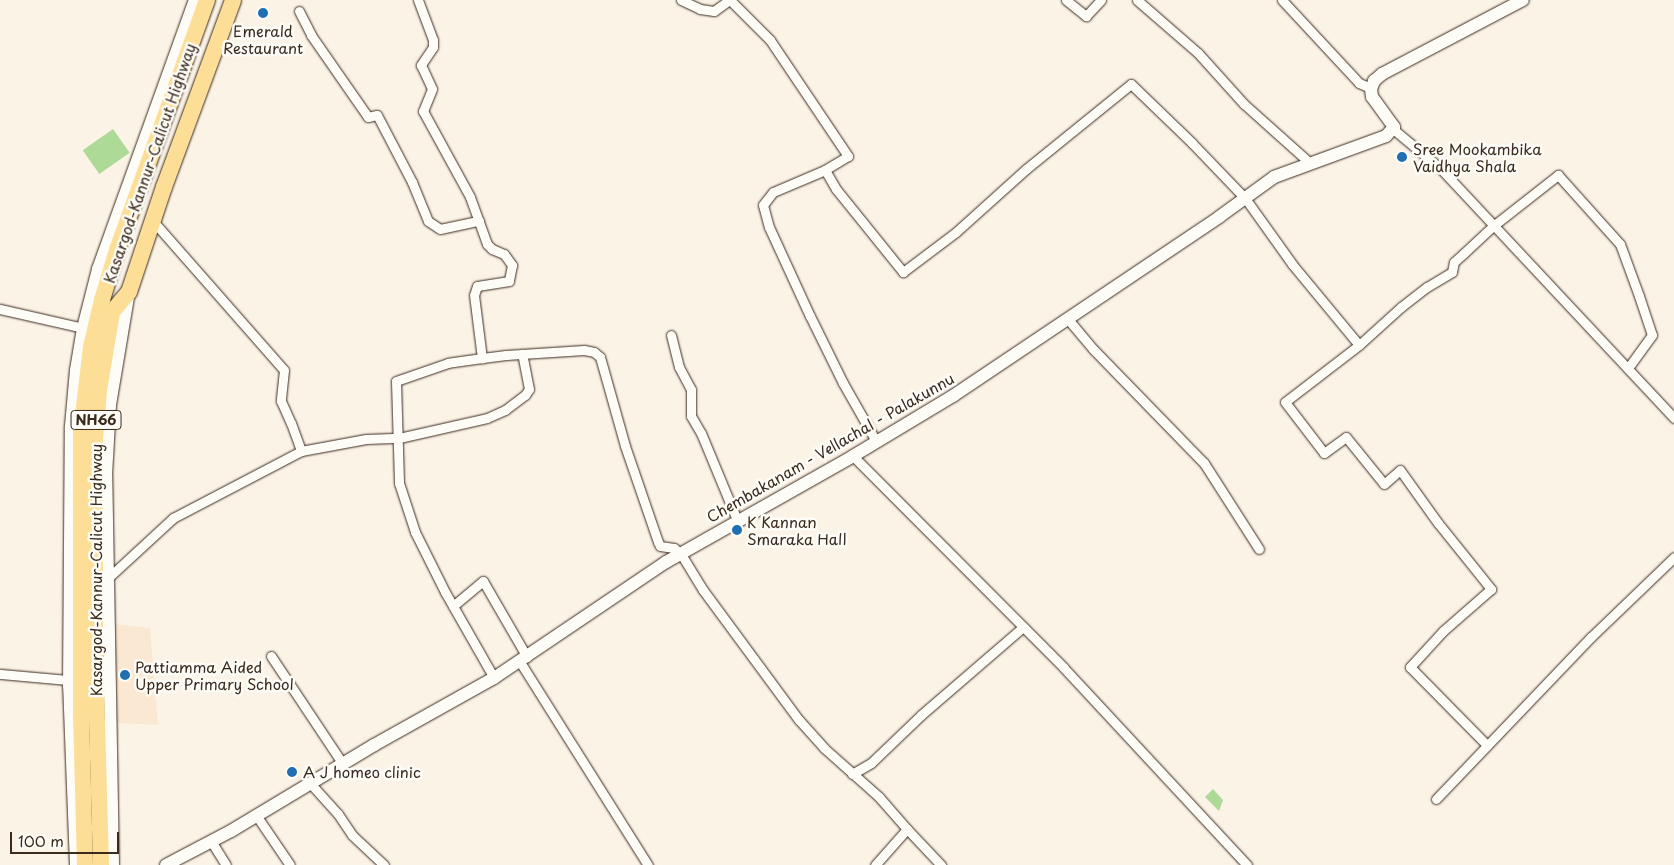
<!DOCTYPE html>
<style>
body{margin:0}
#map{position:relative;width:1674px;height:865px;overflow:hidden;background:#fcf3e7;font-family:"Playpen Sans",sans-serif}
div>[style]{position:absolute}
[style*='--x']{left:calc(var(--x)*1px);top:calc(var(--y)*1px);width:calc(var(--w)*1px);rotate:calc(var(--a)*1deg)}
.built>*{inset:0;background:#fae8d3}
.green>*{inset:0;background:#aeda98;transform-origin:0 0}
.roads{filter:drop-shadow(0 0 1px #3b2a1e) drop-shadow(0 0 1px #3b2a1e)}
.street>*{height:9px;margin:-4.5px;padding:0 4.5px;transform-origin:4.5px;border-radius:4.5px;background:#fdfcf7}
.secondary>*{height:12px;margin:-6px;padding:0 6px;transform-origin:6px;border-radius:6px;background:#fdfcf7}
.highway>*{height:16px;margin:-8px;padding:0 8px;transform-origin:8px;border-radius:8px;background:#fcde96}
.dots>*{width:14px;height:14px;translate:-50% -50%;box-sizing:border-box;border:2px solid #fdfcf7;border-radius:50%}
span{translate:-50% -50%;white-space:nowrap;text-align:center;line-height:1.15;-webkit-text-stroke:5px #fdfcf7;paint-order:stroke}
.shield-label span{padding:1px 4px;background:#fdfcf7;border:1px solid;border-radius:4px;-webkit-text-stroke-width:0}
.shield-label{font-size:14px;color:#3b2a1e;font-weight:700}
.poi-label{font-size:15px;color:#3b2a1e}
.left{translate:0 -50%;text-align:left}
.street-label{font-size:15px;color:#3b2a1e}
.scale{position:absolute;left:10px;top:832px;width:109px;height:22px;box-sizing:border-box;border:2px solid #3b2a1e;border-top:0;padding-left:6px;font-size:15px;line-height:18px;white-space:nowrap;color:#3b2a1e;-webkit-text-stroke:4px #fdfcf7;paint-order:stroke}
</style>
<div id="map">
<div class="built">
<div style="clip-path:polygon(96px 622px,150px 628px,158px 725px,98px 722px)"></div>
</div>
<div class="green">
<div style="left:113px;top:129px;width:29px;height:37px;rotate:55deg"></div>
<div style="clip-path:polygon(1213px 789px,1223px 800px,1219px 811px,1205px 797px)"></div>
</div>
<div class="roads">
<div class="street">
<div style="--x:418;--y:0;--w:43;--a:69.4"></div>
<div style="--x:433;--y:40;--w:7;--a:90"></div>
<div style="--x:433;--y:47;--w:22;--a:124"></div>
<div style="--x:421;--y:65;--w:26;--a:65"></div>
<div style="--x:432;--y:89;--w:24;--a:112"></div>
<div style="--x:423;--y:111;--w:98;--a:61.3"></div>
<div style="--x:470;--y:197;--w:50;--a:70.1"></div>
<div style="--x:487;--y:244;--w:7;--a:45"></div>
<div style="--x:492;--y:249;--w:13;--a:23"></div>
<div style="--x:504;--y:254;--w:14;--a:54"></div>
<div style="--x:512;--y:265;--w:16;--a:101"></div>
<div style="--x:509;--y:281;--w:32;--a:171"></div>
<div style="--x:477;--y:286;--w:9;--a:108"></div>
<div style="--x:474;--y:295;--w:64;--a:82.8"></div>
<div style="--x:482;--y:358;--w:34;--a:172"></div>
<div style="--x:448;--y:363;--w:55;--a:160.9"></div>
<div style="--x:396;--y:381;--w:102;--a:88.3"></div>
<div style="--x:399;--y:483;--w:52;--a:71.9"></div>
<div style="--x:415;--y:532;--w:67;--a:63.4"></div>
<div style="--x:445;--y:592;--w:99;--a:60.3"></div>
<div style="--x:681;--y:0;--w:21;--a:25"></div>
<div style="--x:700;--y:9;--w:14;--a:8"></div>
<div style="--x:714;--y:11;--w:19;--a:-36"></div>
<div style="--x:730;--y:0;--w:57;--a:45"></div>
<div style="--x:770;--y:40;--w:140;--a:56.1"></div>
<div style="--x:848;--y:156;--w:27;--a:149"></div>
<div style="--x:825;--y:170;--w:22;--a:60"></div>
<div style="--x:836;--y:189;--w:107;--a:51.1"></div>
<div style="--x:903;--y:272;--w:66;--a:-37"></div>
<div style="--x:956;--y:232;--w:94;--a:-42"></div>
<div style="--x:1026;--y:169;--w:135;--a:-39"></div>
<div style="--x:1131;--y:84;--w:85;--a:44"></div>
<div style="--x:1192;--y:143;--w:76;--a:46.1"></div>
<div style="--x:1245;--y:198;--w:81;--a:54.5"></div>
<div style="--x:1292;--y:264;--w:105;--a:50.4"></div>
<div style="--x:1359;--y:345;--w:57;--a:-42.1"></div>
<div style="--x:1401;--y:307;--w:33;--a:-38"></div>
<div style="--x:1427;--y:287;--w:29;--a:-31"></div>
<div style="--x:1452;--y:272;--w:10;--a:-79"></div>
<div style="--x:1454;--y:262;--w:13;--a:-42"></div>
<div style="--x:1464;--y:253;--w:40;--a:-43"></div>
<div style="--x:1493;--y:226;--w:83;--a:-38.1"></div>
<div style="--x:1558;--y:175;--w:93;--a:48.1"></div>
<div style="--x:1620;--y:244;--w:55;--a:69.9"></div>
<div style="--x:1639;--y:296;--w:41;--a:71.6"></div>
<div style="--x:1652;--y:335;--w:41;--a:126"></div>
<div style="--x:1066;--y:0;--w:26;--a:39"></div>
<div style="--x:1086;--y:16;--w:22;--a:-47"></div>
<div style="--x:1137;--y:0;--w:81;--a:41"></div>
<div style="--x:1198;--y:53;--w:69;--a:48"></div>
<div style="--x:1244;--y:104;--w:89;--a:41.8"></div>
<div style="--x:1282;--y:0;--w:113;--a:47.1"></div>
<div style="--x:1359;--y:83;--w:13;--a:23"></div>
<div style="--x:299;--y:11;--w:27;--a:63"></div>
<div style="--x:311;--y:35;--w:100;--a:55.2"></div>
<div style="--x:368;--y:117;--w:9;--a:-13"></div>
<div style="--x:377;--y:115;--w:76;--a:62.4"></div>
<div style="--x:412;--y:182;--w:42;--a:67.7"></div>
<div style="--x:428;--y:221;--w:14;--a:34"></div>
<div style="--x:440;--y:229;--w:40;--a:-12"></div>
<div style="--x:1393;--y:129;--w:62;--a:39.8"></div>
<div style="--x:1441;--y:169;--w:341;--a:46.9"></div>
<div style="--x:825;--y:170;--w:56;--a:157.1"></div>
<div style="--x:773;--y:192;--w:16;--a:128"></div>
<div style="--x:763;--y:205;--w:23;--a:75"></div>
<div style="--x:769;--y:227;--w:98;--a:65.3"></div>
<div style="--x:810;--y:316;--w:75;--a:63.8"></div>
<div style="--x:843;--y:383;--w:67;--a:60.4"></div>
<div style="--x:153;--y:221;--w:198;--a:48.7"></div>
<div style="--x:284;--y:370;--w:31;--a:96"></div>
<div style="--x:281;--y:401;--w:24;--a:66"></div>
<div style="--x:291;--y:423;--w:30;--a:70"></div>
<div style="--x:0;--y:309;--w:85;--a:12.9"></div>
<div style="--x:1067;--y:318;--w:40;--a:50"></div>
<div style="--x:1093;--y:349;--w:159;--a:45.8"></div>
<div style="--x:1204;--y:463;--w:102;--a:57.4"></div>
<div style="--x:671;--y:335;--w:33;--a:76"></div>
<div style="--x:679;--y:367;--w:26;--a:62"></div>
<div style="--x:691;--y:390;--w:26;--a:90"></div>
<div style="--x:691;--y:416;--w:20;--a:60"></div>
<div style="--x:701;--y:433;--w:94;--a:67.5"></div>
<div style="--x:1359;--y:345;--w:93;--a:142.4"></div>
<div style="--x:1285;--y:402;--w:64;--a:52.6"></div>
<div style="--x:1324;--y:453;--w:27;--a:-36"></div>
<div style="--x:1346;--y:437;--w:60;--a:51"></div>
<div style="--x:1384;--y:484;--w:21;--a:-41"></div>
<div style="--x:1400;--y:470;--w:65;--a:54.4"></div>
<div style="--x:1438;--y:523;--w:85;--a:51.2"></div>
<div style="--x:1491;--y:589;--w:64;--a:138.8"></div>
<div style="--x:1443;--y:631;--w:49;--a:132.5"></div>
<div style="--x:1410;--y:667;--w:110;--a:45.4"></div>
<div style="--x:482;--y:358;--w:24;--a:-7"></div>
<div style="--x:506;--y:355;--w:78;--a:-3.7"></div>
<div style="--x:584;--y:350;--w:10;--a:11"></div>
<div style="--x:594;--y:352;--w:8;--a:40"></div>
<div style="--x:600;--y:357;--w:92;--a:74.3"></div>
<div style="--x:625;--y:446;--w:102;--a:71"></div>
<div style="--x:658;--y:542;--w:4;--a:63"></div>
<div style="--x:660;--y:546;--w:14;--a:8"></div>
<div style="--x:674;--y:548;--w:9;--a:41"></div>
<div style="--x:681;--y:554;--w:42;--a:58.6"></div>
<div style="--x:703;--y:590;--w:162;--a:53.6"></div>
<div style="--x:799;--y:720;--w:38;--a:48"></div>
<div style="--x:824;--y:748;--w:74;--a:41.7"></div>
<div style="--x:879;--y:797;--w:43;--a:48.8"></div>
<div style="--x:907;--y:829;--w:48;--a:131.6"></div>
<div style="--x:853;--y:456;--w:299;--a:45.1"></div>
<div style="--x:1064;--y:668;--w:269;--a:47.1"></div>
<div style="--x:107;--y:579;--w:90;--a:-42.7"></div>
<div style="--x:173;--y:518;--w:144;--a:-27.6"></div>
<div style="--x:301;--y:451;--w:66;--a:-10.5"></div>
<div style="--x:366;--y:439;--w:33;--a:-2"></div>
<div style="--x:399;--y:438;--w:90;--a:-12.8"></div>
<div style="--x:487;--y:418;--w:20;--a:-24"></div>
<div style="--x:505;--y:410;--w:25;--a:-37"></div>
<div style="--x:525;--y:395;--w:7;--a:-56"></div>
<div style="--x:529;--y:389;--w:36;--a:-101"></div>
<div style="--x:453;--y:606;--w:39;--a:-40"></div>
<div style="--x:483;--y:581;--w:88;--a:59.9"></div>
<div style="--x:271;--y:656;--w:128;--a:56.4"></div>
<div style="--x:520;--y:662;--w:240;--a:57.8"></div>
<div style="--x:0;--y:674;--w:69;--a:5"></div>
<div style="--x:852;--y:774;--w:22;--a:-30"></div>
<div style="--x:871;--y:763;--w:69;--a:-43.8"></div>
<div style="--x:921;--y:715;--w:135;--a:-40.8"></div>
<div style="--x:310;--y:783;--w:42;--a:47.9"></div>
<div style="--x:338;--y:814;--w:25;--a:56"></div>
<div style="--x:352;--y:835;--w:44;--a:43.2"></div>
<div style="--x:1436;--y:799;--w:224;--a:-46.3"></div>
<div style="--x:1591;--y:637;--w:115;--a:-43.9"></div>
<div style="--x:256;--y:815;--w:60;--a:55.8"></div>
<div style="--x:907;--y:829;--w:50;--a:46.6"></div>
<div style="--x:211;--y:841;--w:28;--a:58"></div>
</div>
<div class="secondary">
<div style="--x:76;--y:865;--w:179;--a:-92.2"></div>
<div style="--x:69;--y:686;--w:260;--a:-89.6"></div>
<div style="--x:71;--y:426;--w:56;--a:-84.9"></div>
<div style="--x:76;--y:370;--w:43;--a:-80.5"></div>
<div style="--x:83;--y:328;--w:61;--a:-75.7"></div>
<div style="--x:98;--y:269;--w:286;--a:-70.2"></div>
<div style="--x:113;--y:865;--w:390;--a:-91"></div>
<div style="--x:106;--y:475;--w:70;--a:-86.7"></div>
<div style="--x:110;--y:405;--w:115;--a:-80.5"></div>
<div style="--x:166;--y:865;--w:73;--a:-27.6"></div>
<div style="--x:231;--y:831;--w:167;--a:-31"></div>
<div style="--x:374;--y:745;--w:137;--a:-29.2"></div>
<div style="--x:494;--y:678;--w:207;--a:-34"></div>
<div style="--x:666;--y:562;--w:215;--a:-29.5"></div>
<div style="--x:853;--y:456;--w:117;--a:-31"></div>
<div style="--x:953;--y:396;--w:321;--a:-33.9"></div>
<div style="--x:1219;--y:217;--w:68;--a:-36"></div>
<div style="--x:1274;--y:177;--w:119;--a:-20.1"></div>
<div style="--x:1386;--y:136;--w:12;--a:-48"></div>
<div style="--x:1394;--y:127;--w:37;--a:-126"></div>
<div style="--x:1372;--y:97;--w:8;--a:-97"></div>
<div style="--x:1371;--y:89;--w:9;--a:-69"></div>
<div style="--x:1374;--y:81;--w:11;--a:-41"></div>
<div style="--x:1382;--y:74;--w:159;--a:-27.7"></div>
</div>
<div class="highway">
<div style="--x:85;--y:865;--w:150;--a:-91.5"></div>
<div style="--x:81;--y:715;--w:282;--a:-90"></div>
<div style="--x:81;--y:433;--w:87;--a:-83.4"></div>
<div style="--x:91;--y:347;--w:48;--a:-76.8"></div>
<div style="--x:102;--y:300;--w:52;--a:-73.3"></div>
<div style="--x:117;--y:250;--w:266;--a:-70.2"></div>
<div style="--x:101;--y:865;--w:212;--a:-91.6"></div>
<div style="--x:95;--y:653;--w:214;--a:-90"></div>
<div style="--x:95;--y:439;--w:49;--a:-85.3"></div>
<div style="--x:99;--y:390;--w:79;--a:-80.5"></div>
<div style="--x:112;--y:312;--w:26;--a:-50"></div>
<div style="--x:129;--y:292;--w:111;--a:-71.6"></div>
<div style="--x:164;--y:187;--w:199;--a:-69.7"></div>
</div>
</div>
<div class="dots">
<div style="left:263px;top:13px;background:#1f6fb2"></div>
<div style="left:1402px;top:157px;background:#1f6fb2"></div>
<div style="left:737px;top:530px;background:#1f6fb2"></div>
<div style="left:125px;top:675px;background:#1f6fb2"></div>
<div style="left:292px;top:772px;background:#1f6fb2"></div>
</div>
<div class="shield-label">
<span style="left:96px;top:420px">NH66</span>
</div>
<div class="poi-label">
<span style="left:263px;top:39px">Emerald<br>Restaurant</span>
<span class="left" style="left:1413px;top:157px">Sree Mookambika<br>Vaidhya Shala</span>
<span class="left" style="left:747px;top:530px">K Kannan<br>Smaraka Hall</span>
<span class="left" style="left:135px;top:675px">Pattiamma Aided<br>Upper Primary School</span>
<span class="left" style="left:303px;top:772px">A J homeo clinic</span>
</div>
<div class="street-label">
<span style="left:149px;top:163px;rotate:-71deg">Kasargod-Kannur-Calicut Highway</span>
<span style="left:830px;top:447px;rotate:-30deg">Chembakanam - Vellachal - Palakunnu</span>
<span style="left:96px;top:570px;rotate:-90deg">Kasargod-Kannur-Calicut Highway</span>
</div>
<div class="scale">100 m</div>
</div>
